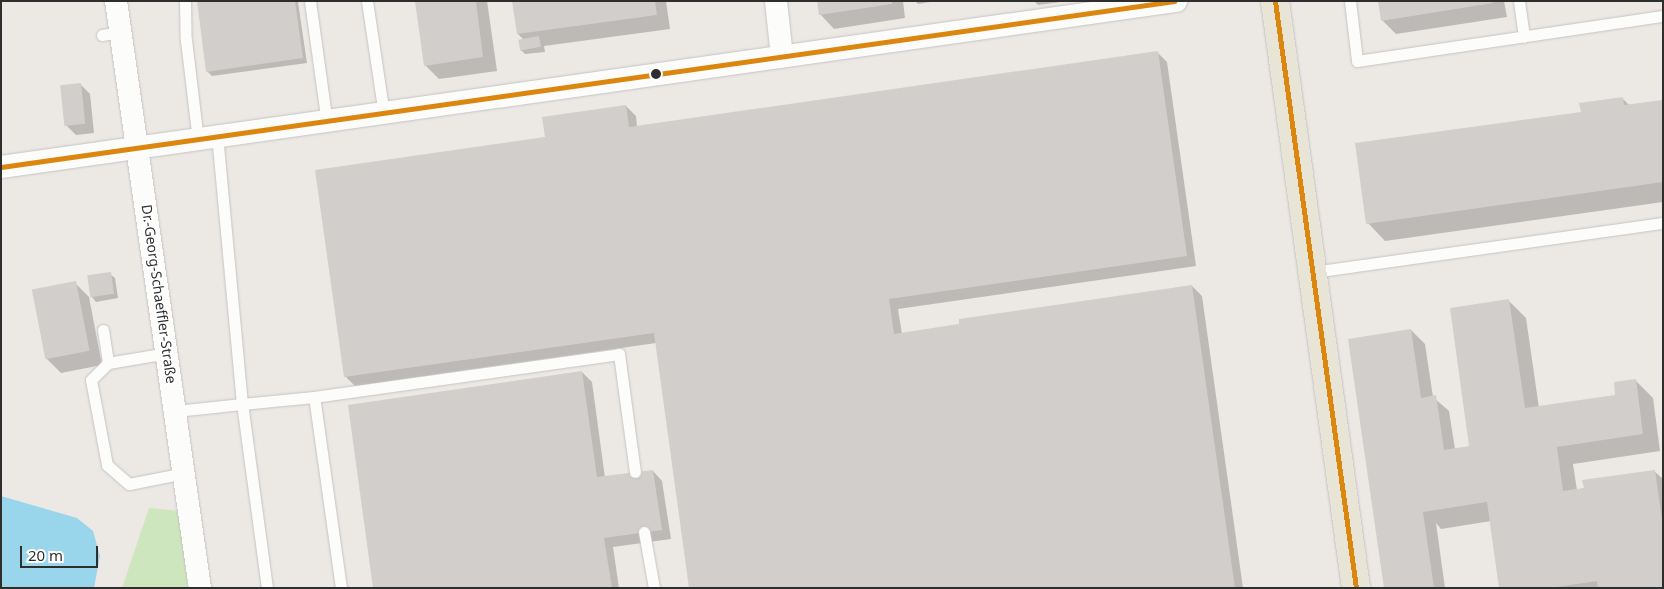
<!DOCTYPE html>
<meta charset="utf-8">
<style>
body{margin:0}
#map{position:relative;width:1664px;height:589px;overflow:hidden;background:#ece8e4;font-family:"Noto Sans",sans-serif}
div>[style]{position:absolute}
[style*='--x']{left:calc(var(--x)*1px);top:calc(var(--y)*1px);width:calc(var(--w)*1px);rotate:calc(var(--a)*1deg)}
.green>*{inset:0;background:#cee6be}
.water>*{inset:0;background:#99d6ec}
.shadow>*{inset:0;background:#0003}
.building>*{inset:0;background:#d1cecb;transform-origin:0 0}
.roads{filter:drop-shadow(0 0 1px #c5c4c5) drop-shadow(0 0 1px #c5c4c5)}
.service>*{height:11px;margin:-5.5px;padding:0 5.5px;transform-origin:5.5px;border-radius:5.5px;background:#fcfcfb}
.minor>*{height:22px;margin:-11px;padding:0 11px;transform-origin:11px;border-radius:11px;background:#fcfcfb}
.primary>*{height:28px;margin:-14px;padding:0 14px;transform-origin:14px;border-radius:14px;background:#e8e4d6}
.bus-1>*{height:5px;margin:-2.5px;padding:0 2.5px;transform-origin:2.5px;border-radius:2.5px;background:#db860e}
.dots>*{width:14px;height:14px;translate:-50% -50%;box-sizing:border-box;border:2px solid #fff;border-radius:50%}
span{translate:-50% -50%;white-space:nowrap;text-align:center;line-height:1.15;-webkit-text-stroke:4px #fff;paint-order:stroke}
.street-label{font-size:14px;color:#2e2e2e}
.frame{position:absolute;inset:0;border:2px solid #2e2e2e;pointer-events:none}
.scale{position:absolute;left:20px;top:546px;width:78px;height:22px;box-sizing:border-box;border:2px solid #2e2e2e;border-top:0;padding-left:6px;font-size:15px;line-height:18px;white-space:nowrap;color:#2e2e2e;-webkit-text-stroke:4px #fff;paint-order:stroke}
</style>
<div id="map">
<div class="green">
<div style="clip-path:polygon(149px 508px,181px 511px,188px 588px,122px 588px)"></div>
</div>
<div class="water">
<div style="clip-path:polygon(1px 496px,77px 518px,93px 531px,100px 556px,94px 588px,1px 588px)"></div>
</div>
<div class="shadow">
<div style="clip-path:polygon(198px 1px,301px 1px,298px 2px,307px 63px,212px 76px,207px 71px)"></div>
<div style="clip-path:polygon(417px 1px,487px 1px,497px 71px,439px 79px,425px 65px)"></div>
<div style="clip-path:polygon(514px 1px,666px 1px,670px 29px,544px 46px,545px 52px,525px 54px,520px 49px,523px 39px,518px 34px)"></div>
<div style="clip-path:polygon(818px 1px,903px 1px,905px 18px,834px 29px,820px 14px)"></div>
<div style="clip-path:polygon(915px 1px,936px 1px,918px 4px)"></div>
<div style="clip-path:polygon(1034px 1px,1068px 1px,1038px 5px)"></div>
<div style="clip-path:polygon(1379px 1px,1504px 1px,1507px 17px,1396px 34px,1382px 20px)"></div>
<div style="clip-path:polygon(1157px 52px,1167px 62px,1196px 266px,898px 309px,902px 334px,1192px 286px,1202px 296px,1243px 588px,690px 588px,656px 343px,355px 386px,345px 376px,546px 138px,626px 106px,636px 116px,637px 127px)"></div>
<div style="clip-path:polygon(81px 85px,90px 94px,94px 133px,76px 135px,66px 125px)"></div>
<div style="clip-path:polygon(1622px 98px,1630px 106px,1663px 101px,1663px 202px,1385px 241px,1368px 223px,1582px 113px)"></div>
<div style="clip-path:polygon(110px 274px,115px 278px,118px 298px,96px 302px,92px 297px)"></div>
<div style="clip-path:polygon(75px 283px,89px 297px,102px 365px,61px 373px,46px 358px)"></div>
<div style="clip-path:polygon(1509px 301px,1526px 318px,1539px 408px,1617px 396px,1635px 380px,1653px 398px,1660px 451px,1573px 464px,1577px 490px,1654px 471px,1663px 479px,1663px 588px,1500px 588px,1491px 521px,1441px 529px,1436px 523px,1445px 588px,1386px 588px,1411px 330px,1425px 344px,1433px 397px,1449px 411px,1455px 449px,1470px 447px)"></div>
<div style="clip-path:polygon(582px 372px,592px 382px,605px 478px,653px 471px,662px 481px,671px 539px,613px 547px,619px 588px,375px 588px)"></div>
</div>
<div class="building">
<div style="clip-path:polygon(197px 1px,295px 1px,303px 58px,206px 72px)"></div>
<div style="clip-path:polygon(415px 1px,476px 1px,483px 57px,424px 66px)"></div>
<div style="clip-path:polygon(512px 1px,655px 1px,657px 15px,517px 34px)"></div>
<div style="clip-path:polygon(817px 1px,892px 1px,892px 4px,819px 15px)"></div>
<div style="clip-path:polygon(1378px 1px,1493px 1px,1493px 3px,1381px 21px)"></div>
<div style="left:539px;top:36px;width:11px;height:21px;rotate:80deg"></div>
<div style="clip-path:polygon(1158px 51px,1187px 256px,889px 299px,894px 334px,959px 324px,959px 319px,1192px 285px,1235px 588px,689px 588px,654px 333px,344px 377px,315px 170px,545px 137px,542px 117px,626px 105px,629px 127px)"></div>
<div style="left:81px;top:83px;width:41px;height:21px;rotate:84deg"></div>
<div style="clip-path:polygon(1623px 97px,1624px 105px,1663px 100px,1663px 182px,1366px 224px,1355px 143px,1581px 112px,1579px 103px)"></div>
<div style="left:111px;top:272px;width:22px;height:24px;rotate:82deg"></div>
<div style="left:76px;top:281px;width:71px;height:45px;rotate:79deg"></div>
<div style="clip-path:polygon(1509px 299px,1525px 408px,1615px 395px,1614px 382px,1636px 379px,1643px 434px,1557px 447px,1563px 491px,1584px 488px,1582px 480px,1655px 470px,1663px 527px,1663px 588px,1598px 588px,1597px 581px,1550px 588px,1499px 588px,1487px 502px,1423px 512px,1434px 588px,1384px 588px,1348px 339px,1411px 329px,1421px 398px,1436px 395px,1444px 450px,1469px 446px,1450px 308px)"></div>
<div style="clip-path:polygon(582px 371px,597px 477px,653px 470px,662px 530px,604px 538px,612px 588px,373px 588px,348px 405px)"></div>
</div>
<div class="roads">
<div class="service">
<div style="--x:185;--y:1;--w:39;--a:89"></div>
<div style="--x:186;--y:40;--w:101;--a:83.2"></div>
<div style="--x:310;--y:1;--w:123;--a:82.1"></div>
<div style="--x:367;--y:1;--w:115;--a:81.5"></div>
<div style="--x:1350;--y:1;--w:60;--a:83.3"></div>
<div style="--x:1357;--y:61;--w:309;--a:-8.4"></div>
<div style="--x:1519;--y:1;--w:36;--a:82"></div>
<div style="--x:102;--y:35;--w:17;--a:-10"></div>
<div style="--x:1313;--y:272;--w:353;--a:-8"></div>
<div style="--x:103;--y:330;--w:33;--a:81"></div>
<div style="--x:108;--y:363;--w:24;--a:135"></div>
<div style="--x:91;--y:380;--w:86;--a:79.3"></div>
<div style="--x:107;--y:465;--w:29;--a:41"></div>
<div style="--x:129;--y:484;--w:56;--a:-11.3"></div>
<div style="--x:108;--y:363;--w:60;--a:-9.6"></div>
<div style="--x:176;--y:411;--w:66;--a:-6.1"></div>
<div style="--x:242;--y:404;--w:268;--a:-95.3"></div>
<div style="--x:644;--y:532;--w:57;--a:79.9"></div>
<div style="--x:267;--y:588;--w:186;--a:-97.7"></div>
<div style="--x:242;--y:404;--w:72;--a:-5.6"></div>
<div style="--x:341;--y:588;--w:193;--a:-98"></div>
<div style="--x:314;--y:397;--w:308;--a:-8"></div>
<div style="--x:619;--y:354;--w:119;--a:82.3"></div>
</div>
<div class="minor">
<div style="--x:116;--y:1;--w:593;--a:81.86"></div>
<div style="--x:776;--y:1;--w:56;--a:83.9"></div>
<div style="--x:1;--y:167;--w:1187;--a:-8.04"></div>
</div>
<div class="primary">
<div style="--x:1275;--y:1;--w:593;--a:82.14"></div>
</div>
</div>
<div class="bus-1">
<div style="--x:1275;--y:1;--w:593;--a:82.14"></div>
<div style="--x:1;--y:167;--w:1185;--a:-8.05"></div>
</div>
<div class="dots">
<div style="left:656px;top:74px;background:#2e2e2e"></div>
</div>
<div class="street-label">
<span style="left:159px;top:294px;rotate:82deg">Dr.-Georg-Schaeffler-Straße</span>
</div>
<div class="frame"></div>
<div class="scale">20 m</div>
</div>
